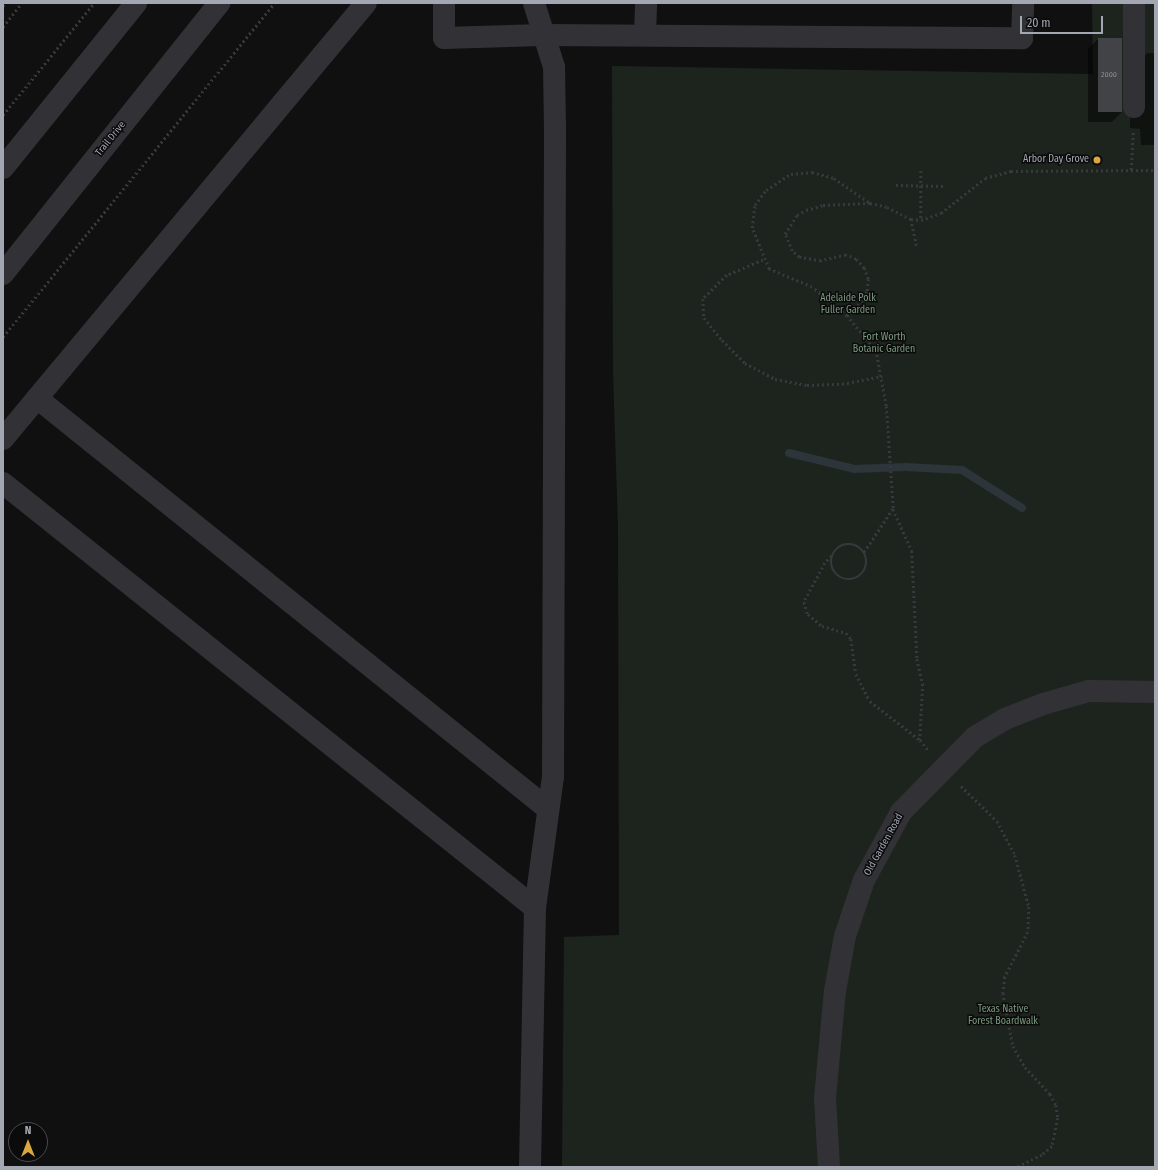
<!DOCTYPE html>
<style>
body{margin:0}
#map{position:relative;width:1158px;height:1170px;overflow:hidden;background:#101011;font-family:"Fira Sans Condensed",sans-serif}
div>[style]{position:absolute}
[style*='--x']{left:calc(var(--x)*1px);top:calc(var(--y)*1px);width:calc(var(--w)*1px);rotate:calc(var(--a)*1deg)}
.green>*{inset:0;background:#1d241e}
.shadow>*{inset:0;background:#0007}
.stream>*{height:8px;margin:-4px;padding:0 4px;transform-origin:4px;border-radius:4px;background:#2d343a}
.building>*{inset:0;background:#424347;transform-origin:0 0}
.path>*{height:2.5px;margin-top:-1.25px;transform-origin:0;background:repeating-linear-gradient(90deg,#38393d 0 2px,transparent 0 5px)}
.path>.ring{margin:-1.25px;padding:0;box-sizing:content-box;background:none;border:2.5px solid #38393d;border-radius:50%}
.minor>*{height:22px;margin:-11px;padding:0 11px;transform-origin:11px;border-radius:11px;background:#323236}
.dots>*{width:11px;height:11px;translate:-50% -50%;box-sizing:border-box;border:2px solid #0b0b0c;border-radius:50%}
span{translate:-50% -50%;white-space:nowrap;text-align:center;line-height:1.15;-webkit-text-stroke:3px #0b0b0c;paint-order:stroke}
.number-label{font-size:8px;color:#8b8e96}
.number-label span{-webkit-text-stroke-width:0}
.street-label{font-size:10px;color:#a3a7b1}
.poi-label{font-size:10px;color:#a3a7b1}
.right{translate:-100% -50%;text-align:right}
.park-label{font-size:10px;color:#7c9a7e}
.frame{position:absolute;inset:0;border:4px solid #a3a7b1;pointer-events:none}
.north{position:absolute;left:8px;top:1122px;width:40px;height:40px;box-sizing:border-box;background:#0b0b0c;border:1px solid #48494e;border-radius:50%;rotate:0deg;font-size:11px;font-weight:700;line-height:16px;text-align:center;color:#a3a7b1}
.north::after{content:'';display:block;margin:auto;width:14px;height:18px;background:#dba73e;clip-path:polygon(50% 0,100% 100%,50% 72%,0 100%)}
.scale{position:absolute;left:1020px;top:16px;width:83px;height:18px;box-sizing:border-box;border:2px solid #a3a7b1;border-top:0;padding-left:5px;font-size:12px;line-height:14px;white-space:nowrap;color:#a3a7b1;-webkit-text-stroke:3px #0b0b0c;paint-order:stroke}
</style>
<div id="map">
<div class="green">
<div style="clip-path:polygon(1092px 3px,1155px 3px,1155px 1167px,562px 1167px,564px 937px,619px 935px,618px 526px,613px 373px,612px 66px,1093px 74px)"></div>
</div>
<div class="shadow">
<div style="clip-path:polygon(1098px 39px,1121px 39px,1122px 112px,1112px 122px,1088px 122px,1088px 49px)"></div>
<div style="clip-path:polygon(1147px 53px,1155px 53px,1155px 145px,1141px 145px,1140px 129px,1130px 128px,1131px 69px)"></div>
</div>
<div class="stream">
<div style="--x:789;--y:453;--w:67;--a:13.8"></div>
<div style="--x:854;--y:469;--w:52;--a:-2.2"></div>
<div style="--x:906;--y:467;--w:56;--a:3.1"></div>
<div style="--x:962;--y:470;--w:71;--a:32.3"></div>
</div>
<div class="building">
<div style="left:1098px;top:38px;width:24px;height:74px"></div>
</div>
<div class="path">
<div style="--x:3;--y:6;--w:4;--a:-56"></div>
<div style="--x:3;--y:27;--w:31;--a:-52"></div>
<div style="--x:3;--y:115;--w:144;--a:-50.9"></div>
<div style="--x:1131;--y:170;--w:39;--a:-87"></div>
<div style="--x:921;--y:171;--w:49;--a:90"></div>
<div style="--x:896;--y:185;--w:48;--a:1.2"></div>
<div style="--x:911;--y:219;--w:30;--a:78"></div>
<div style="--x:763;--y:260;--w:39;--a:157"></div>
<div style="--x:727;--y:275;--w:34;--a:135"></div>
<div style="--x:703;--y:299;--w:19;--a:87"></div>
<div style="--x:704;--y:318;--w:28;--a:51"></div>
<div style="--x:722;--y:340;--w:33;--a:45"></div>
<div style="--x:745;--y:363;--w:34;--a:28"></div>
<div style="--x:775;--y:379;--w:33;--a:11"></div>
<div style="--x:807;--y:385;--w:35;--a:-2"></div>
<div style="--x:842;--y:384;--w:41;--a:-11.3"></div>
<div style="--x:847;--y:316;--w:20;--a:-45"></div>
<div style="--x:861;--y:302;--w:13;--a:-61"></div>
<div style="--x:867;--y:291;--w:12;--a:-85"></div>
<div style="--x:868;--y:279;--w:12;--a:-110"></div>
<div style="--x:864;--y:268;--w:12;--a:-132"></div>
<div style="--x:856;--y:259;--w:11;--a:-158"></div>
<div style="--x:846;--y:255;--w:26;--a:167"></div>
<div style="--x:821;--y:261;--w:22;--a:-170"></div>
<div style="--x:799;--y:257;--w:9;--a:-139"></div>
<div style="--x:792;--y:251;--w:18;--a:-112"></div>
<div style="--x:785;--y:234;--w:22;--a:-58"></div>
<div style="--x:797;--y:215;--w:10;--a:-29"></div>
<div style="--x:806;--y:210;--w:18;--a:-16"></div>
<div style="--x:823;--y:205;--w:47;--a:-2.4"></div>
<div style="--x:870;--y:203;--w:17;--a:13"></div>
<div style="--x:887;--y:207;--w:27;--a:27"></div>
<div style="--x:911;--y:219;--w:10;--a:6"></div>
<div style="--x:921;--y:220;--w:21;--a:-19"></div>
<div style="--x:941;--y:213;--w:56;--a:-38.5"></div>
<div style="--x:985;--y:178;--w:27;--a:-15"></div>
<div style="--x:1011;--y:171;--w:144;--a:-0.4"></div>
<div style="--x:3;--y:337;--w:430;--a:-50.9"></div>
<div style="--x:893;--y:509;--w:46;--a:65.7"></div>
<div style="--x:912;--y:551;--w:108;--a:87.3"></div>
<div style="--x:917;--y:659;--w:26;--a:77"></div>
<div style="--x:923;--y:684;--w:56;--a:93.1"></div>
<div class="ring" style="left:831px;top:544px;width:33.5px;height:33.5px"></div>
<div style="--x:864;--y:552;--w:53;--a:-56.6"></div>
<div style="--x:893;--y:508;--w:102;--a:-93.9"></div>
<div style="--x:886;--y:406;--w:55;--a:-100.5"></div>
<div style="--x:876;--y:352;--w:46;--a:-128.9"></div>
<div style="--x:847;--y:316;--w:45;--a:-140.4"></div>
<div style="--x:812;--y:287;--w:47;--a:-157.3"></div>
<div style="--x:769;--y:269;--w:44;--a:-112.5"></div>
<div style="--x:752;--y:228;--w:23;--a:-83"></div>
<div style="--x:755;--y:205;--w:19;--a:-54"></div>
<div style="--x:766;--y:190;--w:30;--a:-33"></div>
<div style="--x:791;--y:174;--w:21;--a:-5"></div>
<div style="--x:812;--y:172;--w:23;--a:15"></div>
<div style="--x:834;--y:178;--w:44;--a:34.8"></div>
<div style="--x:832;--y:556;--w:10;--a:135"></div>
<div style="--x:825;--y:563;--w:44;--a:118.3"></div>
<div style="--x:804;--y:602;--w:13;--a:72"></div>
<div style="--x:808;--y:614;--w:18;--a:41"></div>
<div style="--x:822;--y:626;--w:25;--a:16"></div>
<div style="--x:846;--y:633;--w:8;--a:50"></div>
<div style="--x:851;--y:639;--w:35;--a:82"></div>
<div style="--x:856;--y:674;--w:30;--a:63"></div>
<div style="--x:870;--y:701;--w:63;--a:38"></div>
<div style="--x:920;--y:740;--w:13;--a:51"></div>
<div style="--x:961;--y:786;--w:50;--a:44.2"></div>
<div style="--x:997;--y:821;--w:38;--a:62"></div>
<div style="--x:1015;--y:855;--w:54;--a:74.9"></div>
<div style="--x:1029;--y:907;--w:25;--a:92"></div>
<div style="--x:1028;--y:932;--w:51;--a:117.1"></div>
<div style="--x:1005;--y:977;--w:16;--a:97"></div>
<div style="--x:1003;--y:993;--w:54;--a:79.3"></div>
<div style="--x:1013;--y:1046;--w:24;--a:60"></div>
<div style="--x:1025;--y:1067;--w:37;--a:47"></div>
<div style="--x:1050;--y:1094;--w:13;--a:61"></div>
<div style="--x:1056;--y:1105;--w:13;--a:81"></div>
<div style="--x:1058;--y:1118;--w:29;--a:102"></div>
<div style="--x:1052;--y:1146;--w:13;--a:138"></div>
<div style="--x:1042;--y:1155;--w:28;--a:154"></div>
</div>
<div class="minor">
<div style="--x:444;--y:3;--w:35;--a:90"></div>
<div style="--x:444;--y:38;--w:99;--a:-1.7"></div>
<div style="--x:543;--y:35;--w:479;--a:0.4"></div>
<div style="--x:1022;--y:38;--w:35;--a:-88"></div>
<div style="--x:645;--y:35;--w:32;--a:-88"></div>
<div style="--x:1134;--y:107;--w:104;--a:-90"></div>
<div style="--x:3;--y:168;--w:212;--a:-51.1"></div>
<div style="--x:3;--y:274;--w:347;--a:-51.4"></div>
<div style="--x:37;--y:398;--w:656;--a:38.81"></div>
<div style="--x:3;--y:439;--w:567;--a:-50.22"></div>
<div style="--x:3;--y:483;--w:681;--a:38.62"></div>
<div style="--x:530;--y:1167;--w:259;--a:-88.9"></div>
<div style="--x:535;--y:908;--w:132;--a:-82.2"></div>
<div style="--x:553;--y:777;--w:649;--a:-89.82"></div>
<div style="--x:555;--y:128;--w:61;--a:-90.9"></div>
<div style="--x:554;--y:67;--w:67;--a:-107.4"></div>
<div style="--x:829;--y:1167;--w:69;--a:-93.3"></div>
<div style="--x:825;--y:1098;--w:107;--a:-84.7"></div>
<div style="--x:835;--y:991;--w:56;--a:-79.7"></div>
<div style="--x:845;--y:936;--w:59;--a:-71.3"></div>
<div style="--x:864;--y:880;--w:77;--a:-61.4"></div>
<div style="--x:901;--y:812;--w:105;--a:-45.4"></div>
<div style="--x:975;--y:737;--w:35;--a:-31"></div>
<div style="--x:1005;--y:719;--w:41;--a:-21.5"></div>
<div style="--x:1043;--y:704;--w:48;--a:-15.8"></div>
<div style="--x:1089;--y:691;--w:66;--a:0.9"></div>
</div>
<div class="dots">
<div style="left:1097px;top:160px;background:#dba73e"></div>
</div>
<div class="number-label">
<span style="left:1109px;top:75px">2000</span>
</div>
<div class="street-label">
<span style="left:111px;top:139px;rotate:-51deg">Trail Drive</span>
<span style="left:884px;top:845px;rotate:-61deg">Old Garden Road</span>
</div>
<div class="poi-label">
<span class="right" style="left:1089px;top:160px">Arbor Day Grove</span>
</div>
<div class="park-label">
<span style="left:848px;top:304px">Adelaide Polk<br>Fuller Garden</span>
<span style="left:884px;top:343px">Fort Worth<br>Botanic Garden</span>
<span style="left:1003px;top:1015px">Texas Native<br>Forest Boardwalk</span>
</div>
<div class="frame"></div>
<div class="north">N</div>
<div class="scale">20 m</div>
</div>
